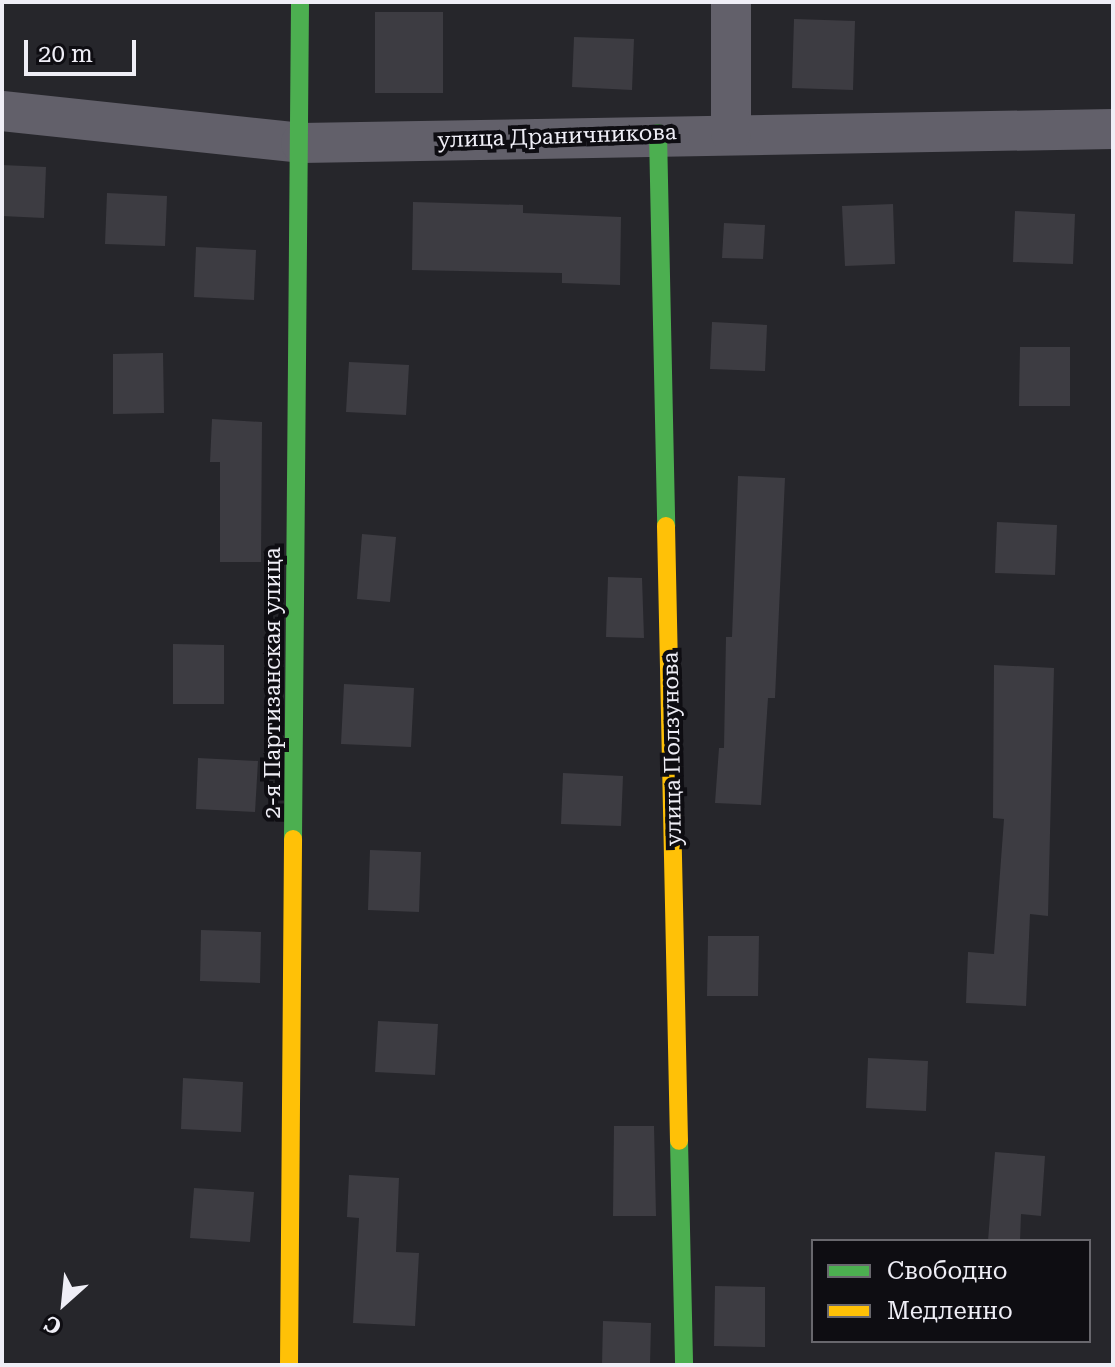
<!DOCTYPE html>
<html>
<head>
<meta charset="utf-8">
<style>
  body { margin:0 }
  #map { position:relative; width:1115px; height:1367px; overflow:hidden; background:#26262b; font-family:"Roboto Serif",serif }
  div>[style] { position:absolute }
  .building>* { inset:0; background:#3d3c42 }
  .street>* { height:40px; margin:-20px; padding:0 20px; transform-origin:20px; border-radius:20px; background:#62606a }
  .fast>* { height:18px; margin:-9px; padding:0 9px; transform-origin:9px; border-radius:9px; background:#4caf50 }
  .slow>* { height:18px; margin:-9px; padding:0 9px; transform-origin:9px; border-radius:9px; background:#ffc107 }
  span { translate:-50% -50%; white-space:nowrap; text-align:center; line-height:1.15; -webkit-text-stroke:8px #0e0d12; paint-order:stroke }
  .street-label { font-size:22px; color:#efeef6 }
  .frame { position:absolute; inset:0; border:4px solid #efeef6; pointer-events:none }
  .legend { position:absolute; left:811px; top:1239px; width:280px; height:104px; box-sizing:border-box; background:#0e0d12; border:2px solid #68676d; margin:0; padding:10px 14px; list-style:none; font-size:24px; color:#efeef6 }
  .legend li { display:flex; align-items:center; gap:16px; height:40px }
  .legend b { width:40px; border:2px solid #68676d }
  .north { position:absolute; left:24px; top:1263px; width:80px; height:80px; -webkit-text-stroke:6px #0e0d12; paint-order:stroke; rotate:207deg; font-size:22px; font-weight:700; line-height:32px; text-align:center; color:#efeef6 }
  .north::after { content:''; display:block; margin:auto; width:28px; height:36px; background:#efeef6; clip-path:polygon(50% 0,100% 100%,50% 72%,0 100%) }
  .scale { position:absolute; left:24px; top:40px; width:112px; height:36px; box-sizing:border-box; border:4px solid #efeef6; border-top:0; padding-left:10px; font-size:24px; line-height:28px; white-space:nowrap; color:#efeef6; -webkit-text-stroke:6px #0e0d12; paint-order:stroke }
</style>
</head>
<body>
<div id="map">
  <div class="building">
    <i style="clip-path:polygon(375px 12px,443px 12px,443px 93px,375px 93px)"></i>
    <i style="clip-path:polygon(794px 19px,855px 21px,853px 90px,792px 88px)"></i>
    <i style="clip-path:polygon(574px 37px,634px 39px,632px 90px,572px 87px)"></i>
    <i style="clip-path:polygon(2px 165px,46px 167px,44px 218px,2px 216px)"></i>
    <i style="clip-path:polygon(107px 193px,167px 196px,165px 246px,105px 244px)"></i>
    <i style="clip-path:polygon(413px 202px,523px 205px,523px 213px,621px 217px,620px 285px,562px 283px,562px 273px,412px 270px)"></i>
    <i style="clip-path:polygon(893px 204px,895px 264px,845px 266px,842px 206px)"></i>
    <i style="clip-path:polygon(1015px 211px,1075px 214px,1073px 264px,1013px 262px)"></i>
    <i style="clip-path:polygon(724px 223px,765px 225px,763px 259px,722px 258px)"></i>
    <i style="clip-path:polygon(196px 247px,256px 250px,254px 300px,194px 297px)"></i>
    <i style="clip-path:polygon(712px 322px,767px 325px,765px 371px,710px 369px)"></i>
    <i style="clip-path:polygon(1020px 347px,1070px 347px,1070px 406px,1019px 406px)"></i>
    <i style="clip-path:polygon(163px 353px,164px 413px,113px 414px,113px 354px)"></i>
    <i style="clip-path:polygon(349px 362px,409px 365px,406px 415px,346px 412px)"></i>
    <i style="clip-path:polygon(212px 419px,262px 422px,261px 562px,220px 562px,220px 462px,210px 462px)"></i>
    <i style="clip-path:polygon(738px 476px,785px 478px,775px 698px,768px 698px,761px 805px,715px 803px,719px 748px,724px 748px,726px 637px,732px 637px)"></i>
    <i style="clip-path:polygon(997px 522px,1057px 525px,1055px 575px,995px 573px)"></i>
    <i style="clip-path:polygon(362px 534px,396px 537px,390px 602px,357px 599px)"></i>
    <i style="clip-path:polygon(608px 577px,642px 578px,644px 638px,606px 637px)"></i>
    <i style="clip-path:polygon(173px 644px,224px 645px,224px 704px,173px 704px)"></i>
    <i style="clip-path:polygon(994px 665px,1054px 668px,1048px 916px,1030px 914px,1026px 1006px,966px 1003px,968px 952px,994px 954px,1004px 819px,993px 818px)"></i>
    <i style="clip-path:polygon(344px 684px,414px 688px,411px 747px,341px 744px)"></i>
    <i style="clip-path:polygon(198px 758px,258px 761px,255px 812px,196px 809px)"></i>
    <i style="clip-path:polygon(563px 773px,623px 776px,621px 826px,561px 824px)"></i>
    <i style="clip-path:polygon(370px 850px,421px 852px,419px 912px,368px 910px)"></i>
    <i style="clip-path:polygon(201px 930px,261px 932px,260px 983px,200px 981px)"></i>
    <i style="clip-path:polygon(708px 936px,759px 936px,758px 996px,707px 996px)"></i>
    <i style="clip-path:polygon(378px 1021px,438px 1024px,435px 1075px,375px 1072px)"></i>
    <i style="clip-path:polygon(868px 1058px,928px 1061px,926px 1111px,866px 1108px)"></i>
    <i style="clip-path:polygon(183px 1078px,243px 1082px,241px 1132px,181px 1129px)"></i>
    <i style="clip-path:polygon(614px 1126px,654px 1126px,656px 1216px,613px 1216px)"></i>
    <i style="clip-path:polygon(995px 1152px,1045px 1156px,1041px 1216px,1021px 1214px,1020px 1241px,988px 1241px)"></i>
    <i style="clip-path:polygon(349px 1175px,399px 1178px,396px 1252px,419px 1253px,415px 1326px,353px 1323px,359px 1218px,347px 1217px)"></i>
    <i style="clip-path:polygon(194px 1188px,254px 1192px,250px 1242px,190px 1238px)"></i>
    <i style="clip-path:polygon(715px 1286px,765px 1287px,765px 1347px,714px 1346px)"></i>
    <i style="clip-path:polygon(603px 1321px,651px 1323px,650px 1365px,602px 1365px)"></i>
  </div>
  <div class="street">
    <i style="left:2px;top:111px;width:301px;rotate:6.1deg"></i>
    <i style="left:301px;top:143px;width:812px;rotate:-0.99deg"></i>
    <i style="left:731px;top:133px;width:131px;rotate:-90deg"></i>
  </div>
  <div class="fast">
    <i style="left:658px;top:133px;width:393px;rotate:88.8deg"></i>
    <i style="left:293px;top:839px;width:837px;rotate:-89.52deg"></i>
    <i style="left:679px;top:1141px;width:224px;rotate:88.7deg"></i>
  </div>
  <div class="slow">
    <i style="left:666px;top:526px;width:615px;rotate:88.79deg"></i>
    <i style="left:289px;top:1365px;width:526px;rotate:-89.56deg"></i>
  </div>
  <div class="street-label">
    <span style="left:557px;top:136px;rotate:-2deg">улица Драничникова</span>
    <span style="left:273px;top:683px;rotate:-90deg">2-я Партизанская улица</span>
    <span style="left:672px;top:749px;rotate:-91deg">улица Ползунова</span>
  </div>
  <div class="frame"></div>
  <ul class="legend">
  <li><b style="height:10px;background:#4caf50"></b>Свободно</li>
  <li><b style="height:10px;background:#ffc107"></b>Медленно</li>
  </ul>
  <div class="north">С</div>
  <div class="scale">20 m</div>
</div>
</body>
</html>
